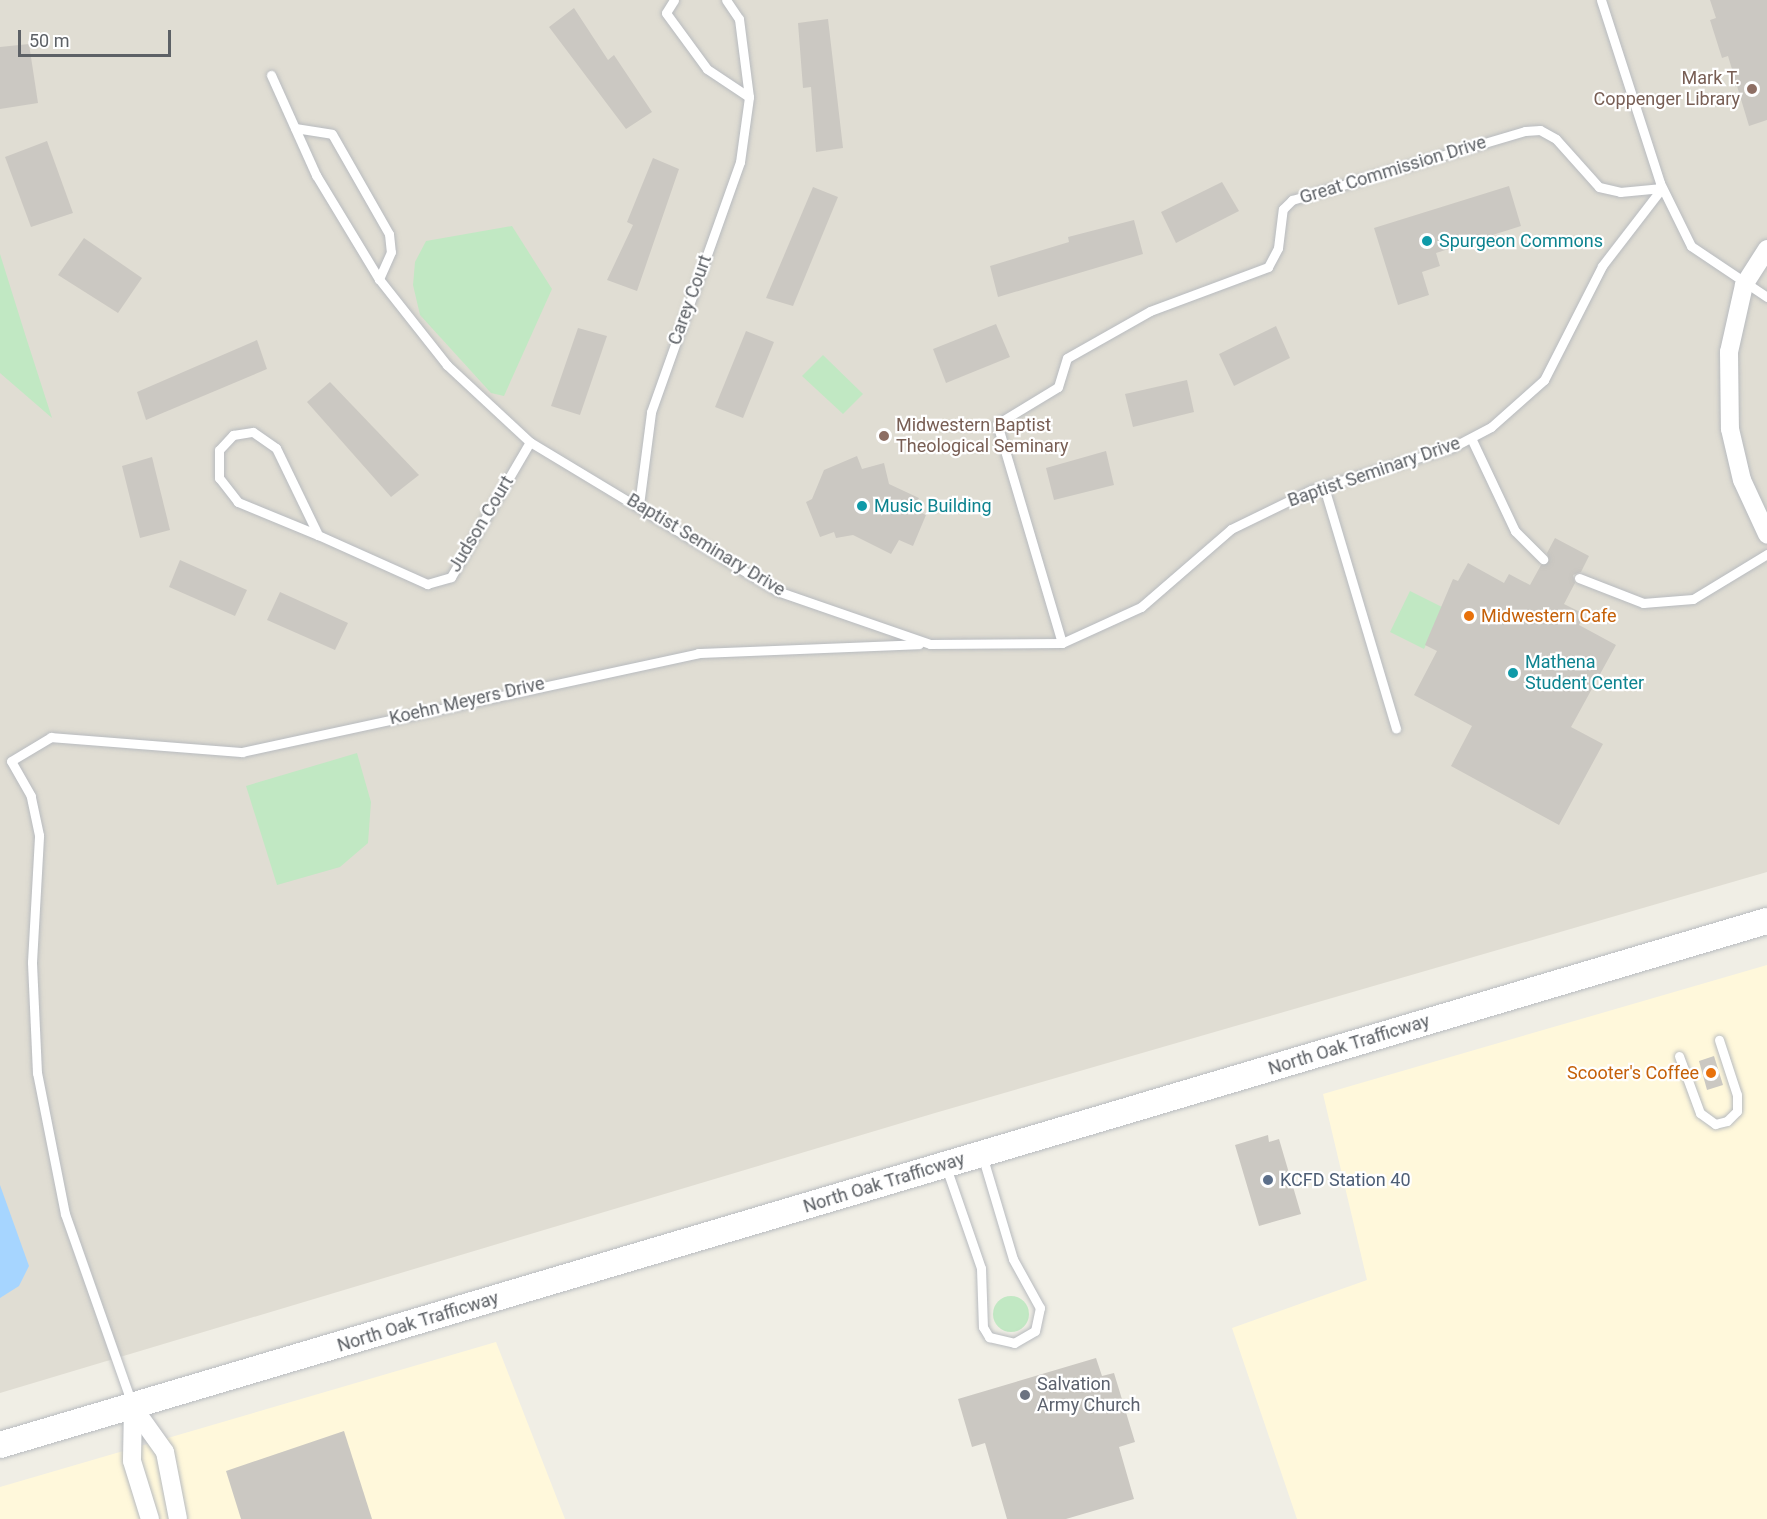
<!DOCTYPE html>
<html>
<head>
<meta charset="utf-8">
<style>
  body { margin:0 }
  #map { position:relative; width:1767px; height:1519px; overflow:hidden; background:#f0eee5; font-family:Roboto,sans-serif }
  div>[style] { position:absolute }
  .commercial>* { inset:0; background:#fff8db }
  .education>* { inset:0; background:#e0ddd3 }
  .green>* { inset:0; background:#c1e8c3 }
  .round { border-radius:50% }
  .water>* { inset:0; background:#a6d5ff }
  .building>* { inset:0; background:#cbc8c2 }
  .roads { filter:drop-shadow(0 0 2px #b8bbbf) drop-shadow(0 0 2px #b8bbbf) }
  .service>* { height:9px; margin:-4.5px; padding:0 4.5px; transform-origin:4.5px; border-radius:4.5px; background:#fff }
  .minor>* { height:18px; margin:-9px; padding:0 9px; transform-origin:9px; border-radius:9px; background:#fff }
  .secondary>* { height:26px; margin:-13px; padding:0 13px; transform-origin:13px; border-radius:13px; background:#fff }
  .dots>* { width:16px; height:16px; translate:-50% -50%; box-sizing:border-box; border:3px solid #fff; border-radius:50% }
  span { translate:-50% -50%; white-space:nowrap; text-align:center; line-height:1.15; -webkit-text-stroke:4.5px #fff; paint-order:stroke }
  .education-label { font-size:18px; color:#785e54 }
  .right { translate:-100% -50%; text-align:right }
  .left { translate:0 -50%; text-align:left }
  .street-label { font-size:18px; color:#5d6166 }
  .culture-label { font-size:18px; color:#0d838f }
  .food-label { font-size:18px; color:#c56008 }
  .service-label { font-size:18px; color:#4e5e75 }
  .worship-label { font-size:18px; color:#5b616d }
  .scale { position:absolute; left:18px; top:30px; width:153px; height:27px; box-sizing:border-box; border:3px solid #5d6166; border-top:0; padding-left:8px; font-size:18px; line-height:21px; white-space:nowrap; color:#5d6166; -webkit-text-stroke:4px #fff; paint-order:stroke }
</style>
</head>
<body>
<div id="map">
  <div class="commercial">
    <i style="clip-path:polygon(1767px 965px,1767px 1519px,1297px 1519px,1232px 1328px,1367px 1280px,1323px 1094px)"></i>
    <i style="clip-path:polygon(496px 1342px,565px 1519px,0 1519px,0 1487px)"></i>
  </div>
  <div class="education">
    <i style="clip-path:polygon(0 0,1767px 0,1767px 872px,935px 1113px,0 1393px)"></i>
  </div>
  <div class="green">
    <i style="clip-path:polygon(512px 226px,552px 289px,504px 396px,491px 393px,420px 315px,413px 285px,415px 262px,426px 241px)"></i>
    <i style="clip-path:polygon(0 254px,25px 334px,52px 418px,0 373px)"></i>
    <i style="clip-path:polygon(823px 355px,863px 394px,843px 414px,802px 376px)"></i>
    <i style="clip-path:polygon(1410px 591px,1444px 608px,1424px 649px,1390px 632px)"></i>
    <i style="clip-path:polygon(357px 753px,371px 802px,368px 843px,340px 867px,277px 885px,246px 786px)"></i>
    <i class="round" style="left:993px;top:1296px;width:36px;height:36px"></i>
  </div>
  <div class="water">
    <i style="clip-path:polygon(0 1185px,29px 1266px,19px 1286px,0 1298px)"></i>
  </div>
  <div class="building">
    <i style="clip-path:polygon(1710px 0,1767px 0,1767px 120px,1749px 126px,1728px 56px,1722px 58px,1710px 20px,1716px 18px)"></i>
    <i style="clip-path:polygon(574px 8px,608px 60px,614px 55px,652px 112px,626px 129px,549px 27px)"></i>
    <i style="clip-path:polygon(828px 19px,843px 148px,816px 152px,811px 87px,803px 88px,798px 23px)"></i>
    <i style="clip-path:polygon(29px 44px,38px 103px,0 109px,0 47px)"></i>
    <i style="clip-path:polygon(47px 141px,73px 213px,31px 227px,5px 157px)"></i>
    <i style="clip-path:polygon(653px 158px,679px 169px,637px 291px,607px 280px,633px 225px,627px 222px)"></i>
    <i style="clip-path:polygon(1222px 182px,1239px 211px,1176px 243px,1161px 212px)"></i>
    <i style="clip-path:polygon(1509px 186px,1521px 226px,1436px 253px,1440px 266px,1422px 272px,1429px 295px,1398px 305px,1374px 228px)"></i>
    <i style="clip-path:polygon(813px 187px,838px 197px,793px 306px,766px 298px)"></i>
    <i style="clip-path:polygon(1134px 220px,1143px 254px,998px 297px,990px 266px,1069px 242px,1068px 237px)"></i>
    <i style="clip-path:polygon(84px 238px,142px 278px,118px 313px,58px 275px)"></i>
    <i style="clip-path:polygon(996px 324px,1010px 357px,946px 383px,933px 349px)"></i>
    <i style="clip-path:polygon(1276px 326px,1290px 358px,1234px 386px,1219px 354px)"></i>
    <i style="clip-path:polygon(578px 328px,607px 336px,580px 415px,551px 406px)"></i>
    <i style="clip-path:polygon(746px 331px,774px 342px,743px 418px,715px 407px)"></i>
    <i style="clip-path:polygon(257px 340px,267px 369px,146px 420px,137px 392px)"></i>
    <i style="clip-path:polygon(1187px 380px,1194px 412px,1133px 427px,1125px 394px)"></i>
    <i style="clip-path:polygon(330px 382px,419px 475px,391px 497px,307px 402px)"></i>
    <i style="clip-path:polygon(1106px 451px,1114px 485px,1054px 500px,1046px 468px)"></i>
    <i style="clip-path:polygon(857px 456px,862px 469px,884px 463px,889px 484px,919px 498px,914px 510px,926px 515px,913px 546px,899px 540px,891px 554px,853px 535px,836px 538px,834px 532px,820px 537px,806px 502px,812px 499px,824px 470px)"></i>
    <i style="clip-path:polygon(152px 457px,170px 530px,140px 538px,122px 466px)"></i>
    <i style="clip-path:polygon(1555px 538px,1589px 556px,1581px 572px,1573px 575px,1575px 583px,1564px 604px,1584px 614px,1579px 625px,1616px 645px,1571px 727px,1603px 744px,1559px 825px,1451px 766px,1472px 726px,1414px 695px,1437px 651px,1425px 645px,1453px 579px,1458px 581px,1468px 563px,1504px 583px,1509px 574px,1530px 585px,1541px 565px,1549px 561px,1547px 553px)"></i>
    <i style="clip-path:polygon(180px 560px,247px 590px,235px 616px,169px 587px)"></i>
    <i style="clip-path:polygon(280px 592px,348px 623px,335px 650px,267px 620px)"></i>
    <i style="clip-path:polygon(1714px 1056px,1723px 1085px,1707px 1090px,1699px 1061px)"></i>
    <i style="clip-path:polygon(1268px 1135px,1269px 1142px,1279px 1139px,1301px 1214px,1259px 1226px,1235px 1145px)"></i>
    <i style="clip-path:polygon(1096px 1358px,1102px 1376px,1114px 1373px,1135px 1442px,1119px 1447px,1134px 1499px,1066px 1519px,1007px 1519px,985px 1443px,972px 1447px,958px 1399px)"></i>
    <i style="clip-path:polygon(344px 1431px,372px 1519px,241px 1519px,226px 1471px)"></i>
  </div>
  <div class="roads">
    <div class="service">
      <i style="left:674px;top:0;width:15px;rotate:122deg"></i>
      <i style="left:666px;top:13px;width:69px;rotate:53.8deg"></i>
      <i style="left:707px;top:69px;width:50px;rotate:33.7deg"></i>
      <i style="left:749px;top:97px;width:79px;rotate:-97.3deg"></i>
      <i style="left:739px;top:19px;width:23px;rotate:-124deg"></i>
      <i style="left:1601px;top:0;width:192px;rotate:72.1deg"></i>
      <i style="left:1660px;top:183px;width:70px;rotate:63.8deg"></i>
      <i style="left:1691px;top:246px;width:92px;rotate:33.9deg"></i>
      <i style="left:271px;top:75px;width:110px;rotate:65.8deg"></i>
      <i style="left:316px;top:175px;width:122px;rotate:58.8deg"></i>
      <i style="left:379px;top:279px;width:110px;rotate:51.7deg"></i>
      <i style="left:447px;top:365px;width:113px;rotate:42.9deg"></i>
      <i style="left:530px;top:442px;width:288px;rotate:31.1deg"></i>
      <i style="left:777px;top:591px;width:162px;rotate:19.1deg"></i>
      <i style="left:930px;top:644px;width:132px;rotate:-0.4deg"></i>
      <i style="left:1062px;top:643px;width:87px;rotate:-24.5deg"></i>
      <i style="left:1141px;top:607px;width:119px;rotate:-40.9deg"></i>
      <i style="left:1231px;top:529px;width:89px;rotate:-26deg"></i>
      <i style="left:1311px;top:490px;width:148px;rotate:-16.8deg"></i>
      <i style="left:1453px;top:447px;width:43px;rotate:-27.8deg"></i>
      <i style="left:1491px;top:427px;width:71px;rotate:-41.6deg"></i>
      <i style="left:1544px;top:380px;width:128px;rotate:-63deg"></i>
      <i style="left:1602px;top:266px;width:98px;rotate:-52.4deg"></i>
      <i style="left:295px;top:128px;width:37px;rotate:9deg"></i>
      <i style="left:332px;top:134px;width:115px;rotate:60.3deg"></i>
      <i style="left:389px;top:234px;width:18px;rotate:84deg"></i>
      <i style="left:391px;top:252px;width:30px;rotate:114deg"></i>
      <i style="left:253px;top:432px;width:28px;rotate:35deg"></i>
      <i style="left:276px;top:448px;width:97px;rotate:64.2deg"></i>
      <i style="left:318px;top:535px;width:87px;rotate:-157.6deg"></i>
      <i style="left:238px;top:502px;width:31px;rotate:-128deg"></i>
      <i style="left:219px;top:478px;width:28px;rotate:-90deg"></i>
      <i style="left:219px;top:450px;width:21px;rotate:-47deg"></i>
      <i style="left:233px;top:435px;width:20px;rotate:-9deg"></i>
      <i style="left:1471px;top:438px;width:103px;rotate:64.7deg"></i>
      <i style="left:1515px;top:531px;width:40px;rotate:45deg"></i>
      <i style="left:1324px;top:487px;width:252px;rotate:73.4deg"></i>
      <i style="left:639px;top:505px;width:94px;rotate:-82.6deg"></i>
      <i style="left:651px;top:412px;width:265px;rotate:-70.4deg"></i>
      <i style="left:740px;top:162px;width:66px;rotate:-82.1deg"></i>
      <i style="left:318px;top:535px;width:120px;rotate:24.2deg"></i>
      <i style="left:427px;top:584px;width:25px;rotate:-16deg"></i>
      <i style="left:451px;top:577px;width:156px;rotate:-59.7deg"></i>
      <i style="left:1579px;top:578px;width:69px;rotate:21.3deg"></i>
      <i style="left:1643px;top:603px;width:50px;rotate:-4.6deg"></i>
      <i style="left:1693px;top:599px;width:87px;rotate:-31.3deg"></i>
      <i style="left:1062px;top:643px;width:228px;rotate:-106.5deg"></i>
      <i style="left:997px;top:424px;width:71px;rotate:-31.2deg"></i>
      <i style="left:1058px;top:387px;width:30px;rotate:-73deg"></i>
      <i style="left:1067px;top:358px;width:95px;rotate:-29.5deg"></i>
      <i style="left:1150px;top:311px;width:126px;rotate:-20.4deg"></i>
      <i style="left:1268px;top:267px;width:21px;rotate:-62deg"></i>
      <i style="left:1278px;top:248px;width:39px;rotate:-83deg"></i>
      <i style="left:1283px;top:209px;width:13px;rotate:-45deg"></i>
      <i style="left:1292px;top:200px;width:243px;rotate:-16.5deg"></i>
      <i style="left:1525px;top:131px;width:15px;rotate:-4deg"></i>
      <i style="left:1540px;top:130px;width:18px;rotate:29deg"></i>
      <i style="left:1556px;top:139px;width:64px;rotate:48.1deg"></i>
      <i style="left:1599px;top:187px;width:22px;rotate:13deg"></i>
      <i style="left:1620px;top:192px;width:42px;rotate:-5.4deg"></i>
      <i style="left:1679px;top:1056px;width:61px;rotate:69.8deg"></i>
      <i style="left:1700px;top:1113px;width:19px;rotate:36deg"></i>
      <i style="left:1715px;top:1124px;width:12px;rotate:-14deg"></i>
      <i style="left:1727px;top:1121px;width:14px;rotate:-45deg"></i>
      <i style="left:1737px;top:1111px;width:16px;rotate:-90deg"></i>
      <i style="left:1737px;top:1095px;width:58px;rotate:-108.1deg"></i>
      <i style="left:946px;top:1167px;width:107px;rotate:70.9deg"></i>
      <i style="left:981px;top:1268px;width:59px;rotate:88.1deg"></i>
      <i style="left:983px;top:1327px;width:12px;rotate:59deg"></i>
      <i style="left:989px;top:1337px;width:26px;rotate:13deg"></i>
      <i style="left:1014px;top:1343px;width:24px;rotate:-30deg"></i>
      <i style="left:1035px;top:1331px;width:24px;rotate:-78deg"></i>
      <i style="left:1040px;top:1308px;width:56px;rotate:-118.9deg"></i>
      <i style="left:1013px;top:1259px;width:109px;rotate:-106.6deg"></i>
      <i style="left:132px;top:1404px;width:201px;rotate:-109.4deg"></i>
      <i style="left:65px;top:1214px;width:144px;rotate:-101.2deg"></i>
      <i style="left:37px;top:1073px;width:111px;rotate:-92.6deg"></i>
      <i style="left:32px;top:962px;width:127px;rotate:-86.8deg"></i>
      <i style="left:39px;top:835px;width:40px;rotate:-102deg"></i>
      <i style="left:31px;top:796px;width:40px;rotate:-119.7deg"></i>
      <i style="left:11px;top:761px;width:47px;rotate:-31deg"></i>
      <i style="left:51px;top:737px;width:192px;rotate:4.5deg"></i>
      <i style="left:242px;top:752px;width:467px;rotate:-12.2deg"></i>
      <i style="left:698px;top:653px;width:221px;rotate:-2.3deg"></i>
    </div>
    <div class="minor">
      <i style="left:1767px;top:249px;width:43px;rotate:122.6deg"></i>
      <i style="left:1744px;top:285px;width:69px;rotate:102.6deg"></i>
      <i style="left:1729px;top:352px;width:77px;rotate:89.3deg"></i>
      <i style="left:1730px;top:429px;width:52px;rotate:76.8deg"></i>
      <i style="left:1742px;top:480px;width:60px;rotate:65.2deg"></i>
      <i style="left:133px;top:1407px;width:55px;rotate:54.6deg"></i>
      <i style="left:165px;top:1452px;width:68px;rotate:79deg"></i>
      <i style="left:133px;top:1407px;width:54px;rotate:91.1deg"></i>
      <i style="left:132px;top:1461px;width:61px;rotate:72.8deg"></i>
    </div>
    <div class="secondary">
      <i style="left:0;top:1445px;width:1843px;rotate:-16.52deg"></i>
    </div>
  </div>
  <div class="dots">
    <i style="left:1752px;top:89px;background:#8d6e63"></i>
    <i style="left:1427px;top:241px;background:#0f9aa8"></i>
    <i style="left:884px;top:436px;background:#8d6e63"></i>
    <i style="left:862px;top:506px;background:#0f9aa8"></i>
    <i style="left:1469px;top:616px;background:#e8710a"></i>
    <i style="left:1513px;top:673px;background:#0f9aa8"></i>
    <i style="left:1711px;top:1073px;background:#e8710a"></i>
    <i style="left:1268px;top:1180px;background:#5c6f8a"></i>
    <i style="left:1025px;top:1395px;background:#6b7280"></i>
  </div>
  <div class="education-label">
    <span class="right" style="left:1740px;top:89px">Mark T.<br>Coppenger Library</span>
    <span class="left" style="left:896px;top:436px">Midwestern Baptist<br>Theological Seminary</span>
  </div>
  <div class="street-label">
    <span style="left:1393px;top:170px;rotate:-17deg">Great Commission Drive</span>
    <span style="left:690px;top:300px;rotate:-70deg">Carey Court</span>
    <span style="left:1374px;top:472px;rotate:-19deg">Baptist Seminary Drive</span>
    <span style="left:481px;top:524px;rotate:-59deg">Judson Court</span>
    <span style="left:706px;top:545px;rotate:31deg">Baptist Seminary Drive</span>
    <span style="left:467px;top:701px;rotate:-13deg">Koehn Meyers Drive</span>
    <span style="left:1349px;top:1045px;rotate:-17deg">North Oak Trafficway</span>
    <span style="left:884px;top:1183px;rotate:-17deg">North Oak Trafficway</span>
    <span style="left:418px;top:1322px;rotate:-17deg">North Oak Trafficway</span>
  </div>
  <div class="culture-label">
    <span class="left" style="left:1439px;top:241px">Spurgeon Commons</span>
    <span class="left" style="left:874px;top:506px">Music Building</span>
    <span class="left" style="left:1525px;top:673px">Mathena<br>Student Center</span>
  </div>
  <div class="food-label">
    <span class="left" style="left:1481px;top:616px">Midwestern Cafe</span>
    <span class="right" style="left:1699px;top:1073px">Scooter's Coffee</span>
  </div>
  <div class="service-label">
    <span class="left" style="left:1280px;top:1180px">KCFD Station 40</span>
  </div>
  <div class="worship-label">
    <span class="left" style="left:1037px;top:1395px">Salvation<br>Army Church</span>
  </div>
  <div class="scale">50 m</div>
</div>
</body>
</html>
